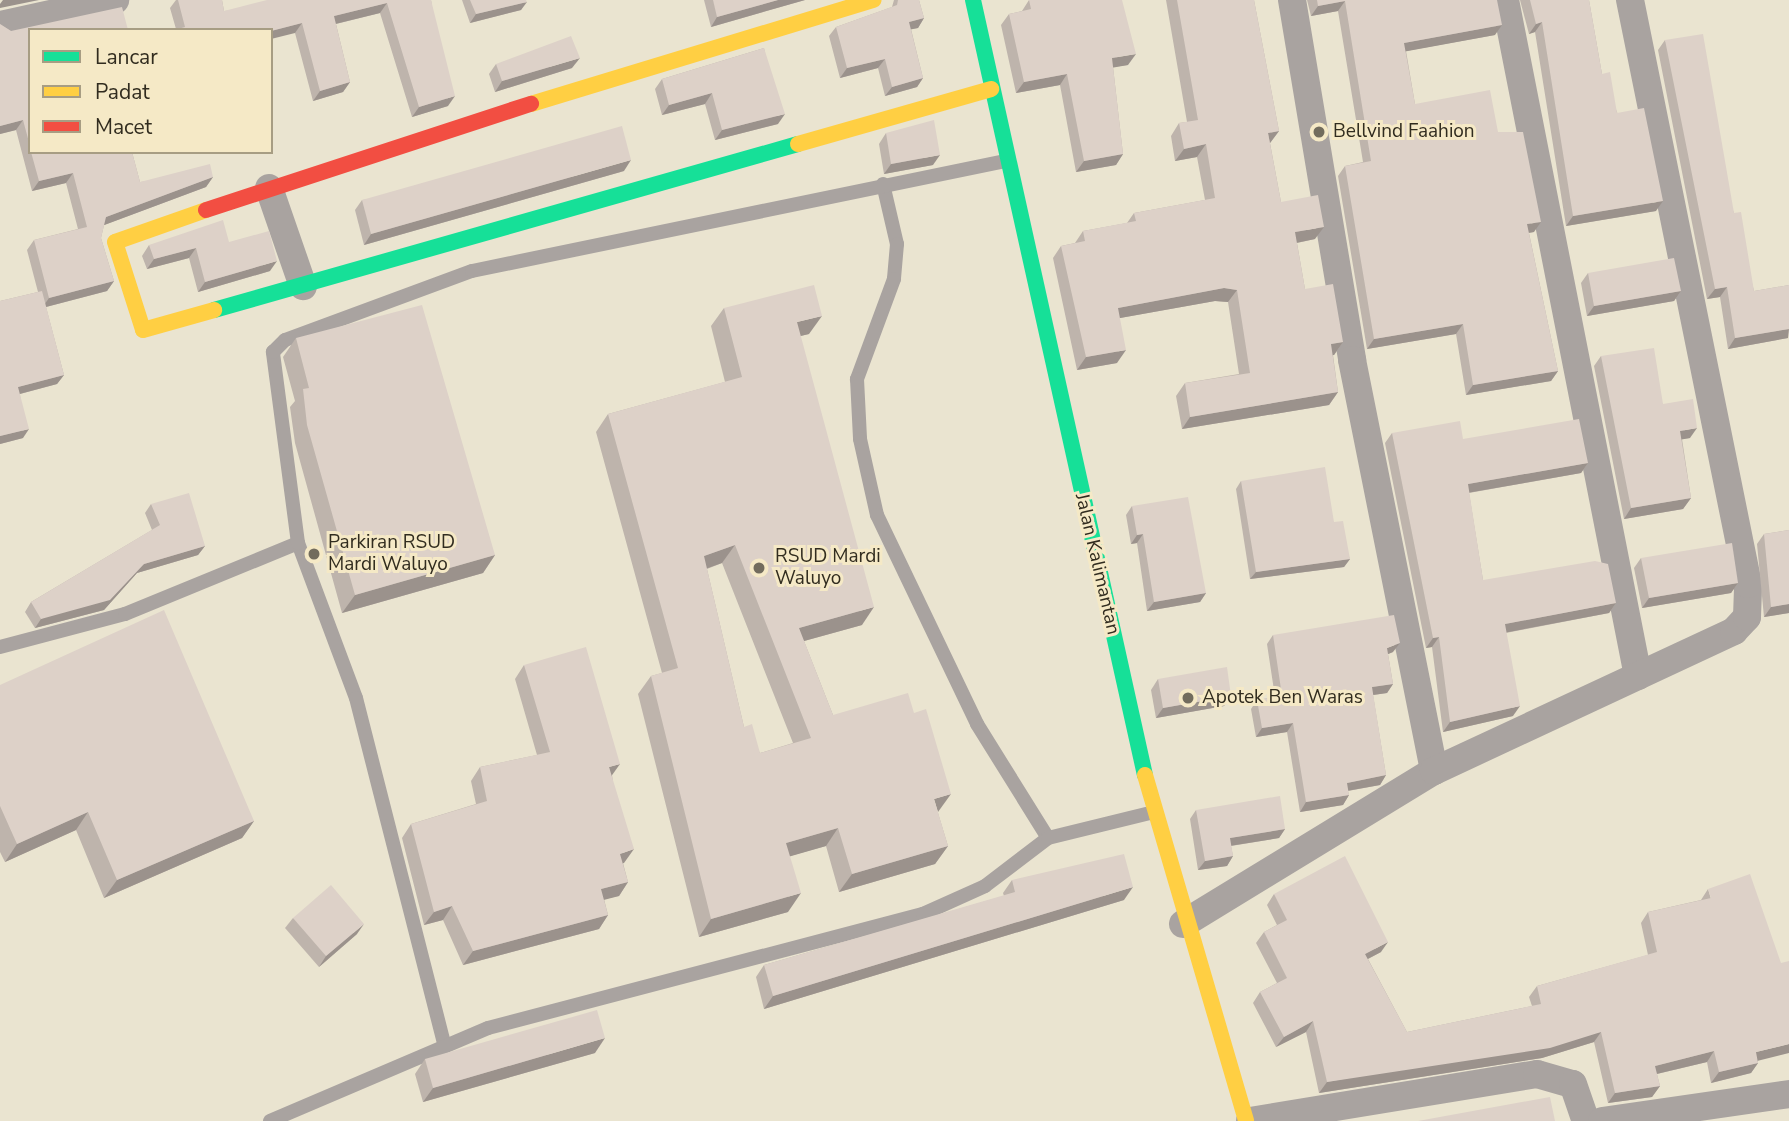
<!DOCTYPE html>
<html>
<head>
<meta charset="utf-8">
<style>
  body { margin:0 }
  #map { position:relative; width:1789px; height:1121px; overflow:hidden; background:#eae4d0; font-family:"Nunito Sans",sans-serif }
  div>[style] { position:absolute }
  .lane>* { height:14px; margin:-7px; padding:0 7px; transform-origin:7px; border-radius:7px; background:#a9a3a0 }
  .street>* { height:28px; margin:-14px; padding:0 14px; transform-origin:14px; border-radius:14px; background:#a9a3a0 }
  .fast>* { height:16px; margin:-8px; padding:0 8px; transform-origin:8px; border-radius:8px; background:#16e098 }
  .slow>* { height:16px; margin:-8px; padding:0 8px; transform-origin:8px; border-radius:8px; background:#ffcf43 }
  .jam>* { height:16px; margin:-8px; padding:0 8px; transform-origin:8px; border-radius:8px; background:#f24e42 }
  .wall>* { inset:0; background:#beb4ac }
  .shaded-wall>* { inset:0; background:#9b928c }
  .building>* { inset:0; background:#ddd1c8 }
  .dots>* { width:19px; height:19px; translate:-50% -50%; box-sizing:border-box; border:4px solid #f5e9c6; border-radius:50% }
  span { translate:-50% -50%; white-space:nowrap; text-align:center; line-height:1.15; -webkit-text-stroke:6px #f5e9c6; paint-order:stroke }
  .poi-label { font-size:19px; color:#312c1f }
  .left { translate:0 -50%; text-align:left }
  .street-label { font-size:19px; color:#312c1f }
  .legend { position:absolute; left:28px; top:28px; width:245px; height:126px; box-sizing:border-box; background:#f5e9c6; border:2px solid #a79d83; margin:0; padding:9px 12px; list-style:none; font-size:21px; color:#312c1f }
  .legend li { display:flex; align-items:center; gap:14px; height:35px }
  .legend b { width:35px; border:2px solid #a79d83 }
</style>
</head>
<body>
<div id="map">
  <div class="lane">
    <i style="left:883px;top:184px;width:62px;rotate:76.9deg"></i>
    <i style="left:897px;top:244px;width:35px;rotate:95deg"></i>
    <i style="left:894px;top:279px;width:107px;rotate:110.3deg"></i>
    <i style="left:857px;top:379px;width:60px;rotate:87.1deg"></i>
    <i style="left:860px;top:439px;width:78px;rotate:77.4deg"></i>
    <i style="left:877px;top:515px;width:232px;rotate:64.4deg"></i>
    <i style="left:977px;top:724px;width:134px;rotate:58.1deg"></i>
    <i style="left:298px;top:543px;width:165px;rotate:69.5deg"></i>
    <i style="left:356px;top:698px;width:359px;rotate:75.7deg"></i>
    <i style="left:0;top:647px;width:129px;rotate:-14.8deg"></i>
    <i style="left:125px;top:614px;width:187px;rotate:-22.3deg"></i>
    <i style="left:298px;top:543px;width:193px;rotate:-97.5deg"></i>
    <i style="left:273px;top:352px;width:17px;rotate:-45deg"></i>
    <i style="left:285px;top:340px;width:199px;rotate:-20.3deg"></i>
    <i style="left:472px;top:271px;width:544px;rotate:-11.66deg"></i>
    <i style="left:270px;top:1121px;width:237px;rotate:-23.1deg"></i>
    <i style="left:488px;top:1028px;width:450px;rotate:-14.7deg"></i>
    <i style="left:923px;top:914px;width:68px;rotate:-24.3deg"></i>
    <i style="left:985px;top:886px;width:79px;rotate:-37.3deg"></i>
    <i style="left:1048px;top:838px;width:105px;rotate:-13.8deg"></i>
  </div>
  <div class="street">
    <i style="left:1292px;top:0;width:365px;rotate:80.5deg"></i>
    <i style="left:1352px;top:360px;width:419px;rotate:78.7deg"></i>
    <i style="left:1505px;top:0;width:689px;rotate:78.87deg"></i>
    <i style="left:0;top:25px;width:118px;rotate:-12.3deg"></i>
    <i style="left:269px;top:188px;width:104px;rotate:70.9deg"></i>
    <i style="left:1183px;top:924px;width:294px;rotate:-31.4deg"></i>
    <i style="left:1434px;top:771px;width:331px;rotate:-25deg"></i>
    <i style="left:1734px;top:631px;width:19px;rotate:-47deg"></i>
    <i style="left:1747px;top:617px;width:33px;rotate:-88deg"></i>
    <i style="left:1748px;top:584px;width:596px;rotate:-101.42deg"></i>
    <i style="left:1250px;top:1121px;width:291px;rotate:-9.3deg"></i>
    <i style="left:1537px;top:1074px;width:37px;rotate:16deg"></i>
    <i style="left:1573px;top:1084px;width:39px;rotate:71deg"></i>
    <i style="left:1602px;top:1121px;width:189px;rotate:-8.2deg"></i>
  </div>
  <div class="fast">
    <i style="left:973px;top:0;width:794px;rotate:77.49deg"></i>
    <i style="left:214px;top:310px;width:607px;rotate:-15.87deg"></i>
  </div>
  <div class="slow">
    <i style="left:531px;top:104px;width:358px;rotate:-16.9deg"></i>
    <i style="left:798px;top:144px;width:201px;rotate:-15.9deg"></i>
    <i style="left:206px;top:210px;width:96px;rotate:160.6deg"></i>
    <i style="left:115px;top:242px;width:92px;rotate:72.3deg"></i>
    <i style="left:143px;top:330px;width:74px;rotate:-15.7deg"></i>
    <i style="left:1145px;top:775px;width:360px;rotate:73.7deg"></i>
  </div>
  <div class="jam">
    <i style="left:206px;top:210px;width:342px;rotate:-18.1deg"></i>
  </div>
  <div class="wall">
    <i style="clip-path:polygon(176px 0,222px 0,224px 11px,431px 0,448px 106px,412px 117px,380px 13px,336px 24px,350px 82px,343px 92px,313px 101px,295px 33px,176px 29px,170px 8px)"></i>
    <i style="clip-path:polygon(462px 0,526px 0,521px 10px,470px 23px)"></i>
    <i style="clip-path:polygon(704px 0,805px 0,711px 27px)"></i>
    <i style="clip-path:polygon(894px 0,919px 0,924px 18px,918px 28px,911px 29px,923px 78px,917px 87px,885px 96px,878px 68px,840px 78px,829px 36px,836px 27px,892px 7px)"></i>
    <i style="clip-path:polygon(1029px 0,1128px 65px,1113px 67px,1123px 154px,1116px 165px,1076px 172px,1060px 85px,1016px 93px,1001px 25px,1009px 14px,1022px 11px)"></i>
    <i style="clip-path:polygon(1166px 0,1254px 0,1279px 131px,1270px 143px,1281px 202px,1315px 239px,1297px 243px,1305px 289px,1343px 342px,1334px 355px,1333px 355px,1338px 392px,1329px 405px,1182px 429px,1176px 396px,1185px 383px,1239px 374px,1228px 302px,1215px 301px,1120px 318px,1117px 363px,1077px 370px,1053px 258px,1061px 246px,1075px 243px,1083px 231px,1127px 223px,1134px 213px,1205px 200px,1197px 157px,1175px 161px,1171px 136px,1179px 123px,1187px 122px)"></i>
    <i style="clip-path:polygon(1307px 0,1497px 0,1495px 35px,1406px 51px,1415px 104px,1498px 132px,1534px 232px,1529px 233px,1558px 371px,1551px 381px,1466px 395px,1456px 334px,1367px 349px,1338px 176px,1345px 166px,1363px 162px,1338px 11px,1311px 16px)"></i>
    <i style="clip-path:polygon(1520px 0,1589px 0,1602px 74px,1656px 211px,1566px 226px,1535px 32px,1529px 34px)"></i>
    <i style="clip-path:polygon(0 24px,11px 31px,30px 30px,30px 152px,132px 152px,140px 182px,213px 177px,206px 187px,104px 225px,101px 238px,114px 281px,107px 291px,46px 307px,64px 375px,57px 384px,20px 394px,23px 438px,0 444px,0 301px,38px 292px,27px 250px,34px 240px,78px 229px,66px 183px,32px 191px,16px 130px,0 134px)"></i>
    <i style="clip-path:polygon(1665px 40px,1734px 213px,1754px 291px,1789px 285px,1788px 338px,1728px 349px,1720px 297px,1707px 299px,1658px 50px)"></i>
    <i style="clip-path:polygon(764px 48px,778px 124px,715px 140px,705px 104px,662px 115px,655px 89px,662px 79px)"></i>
    <i style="clip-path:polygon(496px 64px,572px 68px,495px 92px,489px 74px)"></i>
    <i style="clip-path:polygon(886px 133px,933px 165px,884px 174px,879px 144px)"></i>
    <i style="clip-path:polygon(624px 171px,364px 245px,355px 210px,362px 200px)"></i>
    <i style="clip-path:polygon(229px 242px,270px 271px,198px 292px,189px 258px,147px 269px,142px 256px,149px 245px)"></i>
    <i style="clip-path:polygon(1588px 273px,1681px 291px,1674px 301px,1587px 316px,1581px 283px)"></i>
    <i style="clip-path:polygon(evenodd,724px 308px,809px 334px,800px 336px,862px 625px,804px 641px,833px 715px,938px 813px,948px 846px,935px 864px,839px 892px,826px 846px,790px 856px,788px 912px,699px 937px,638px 694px,651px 676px,662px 673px,596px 432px,608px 414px,725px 382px,711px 326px,724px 308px,722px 563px,793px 743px,760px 753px,744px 727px,707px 569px,722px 563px)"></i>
    <i style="clip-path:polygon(296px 338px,495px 555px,483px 573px,342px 613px,295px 443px,290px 407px,295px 401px,283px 357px)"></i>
    <i style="clip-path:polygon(1601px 356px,1663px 404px,1690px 438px,1682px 439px,1691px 498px,1683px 509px,1624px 519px,1594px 366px)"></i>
    <i style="clip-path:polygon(1392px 433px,1463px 439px,1588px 463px,1581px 473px,1469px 493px,1483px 580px,1616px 603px,1609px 613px,1506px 633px,1513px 716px,1443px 732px,1432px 647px,1426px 648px,1385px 443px)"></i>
    <i style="clip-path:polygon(1241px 481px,1334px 522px,1350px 559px,1344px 567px,1250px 579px,1236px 489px)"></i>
    <i style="clip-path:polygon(151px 504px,205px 546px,198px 555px,137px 573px,104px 610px,35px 628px,25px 612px,31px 602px,152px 530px,145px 513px)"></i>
    <i style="clip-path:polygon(1132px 506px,1206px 593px,1200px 602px,1147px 611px,1137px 543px,1131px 544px,1126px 515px)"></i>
    <i style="clip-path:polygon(1789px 530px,1789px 613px,1764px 617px,1757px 544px,1764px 534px)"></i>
    <i style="clip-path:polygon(1641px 558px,1738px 583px,1731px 593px,1642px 608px,1634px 568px)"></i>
    <i style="clip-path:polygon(1273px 635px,1393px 652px,1388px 654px,1393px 684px,1387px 693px,1373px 695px,1386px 775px,1380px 785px,1348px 791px,1349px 795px,1343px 805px,1300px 812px,1287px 732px,1256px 737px,1251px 709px,1257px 700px,1275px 697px,1267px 644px)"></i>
    <i style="clip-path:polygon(524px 665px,612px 775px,624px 863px,623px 863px,628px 882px,619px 896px,604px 899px,608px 915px,599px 929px,463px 965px,443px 920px,424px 925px,402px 838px,411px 824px,476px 804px,471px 781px,480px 767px,537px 755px,515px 679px)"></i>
    <i style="clip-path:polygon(1158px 679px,1231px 696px,1224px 706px,1156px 718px,1151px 690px)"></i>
    <i style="clip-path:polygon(0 685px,254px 821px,242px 838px,104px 898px,76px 830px,5px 862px,0 852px)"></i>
    <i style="clip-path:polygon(1196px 810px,1285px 829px,1279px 838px,1231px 846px,1233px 856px,1227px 866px,1198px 870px,1190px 819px)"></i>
    <i style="clip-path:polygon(1012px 880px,1124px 900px,764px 1009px,756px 977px,764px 965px,1004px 896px,1003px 893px)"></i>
    <i style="clip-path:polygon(1708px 889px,1758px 1060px,1758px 1063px,1751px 1073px,1711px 1083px,1707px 1062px,1657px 1074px,1660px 1086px,1652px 1097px,1608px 1103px,1594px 1042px,1542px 1058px,1319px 1093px,1306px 1032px,1276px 1047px,1253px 1003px,1260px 992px,1277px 983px,1256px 943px,1264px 932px,1277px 925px,1267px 905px,1274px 894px,1381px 952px,1368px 959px,1407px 1032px,1532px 1006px,1529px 997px,1537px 986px,1648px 955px,1641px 923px,1648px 912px,1701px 900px)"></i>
    <i style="clip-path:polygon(293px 918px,357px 934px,319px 967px,285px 928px)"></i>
    <i style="clip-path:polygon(595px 1053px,423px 1102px,415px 1074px,425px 1059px)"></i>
  </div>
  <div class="shaded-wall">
    <i style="clip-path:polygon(3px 0,39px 0,0 8px,0 4px)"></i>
    <i style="clip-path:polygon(778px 0,805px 0,711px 27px,717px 17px)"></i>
    <i style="clip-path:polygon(1345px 1px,1338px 11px,1311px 16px,1318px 6px)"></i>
    <i style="clip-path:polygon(527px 2px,521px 10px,470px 23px,476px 14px)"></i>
    <i style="clip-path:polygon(387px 3px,380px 13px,327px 26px,334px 16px)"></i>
    <i style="clip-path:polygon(924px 18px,918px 28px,903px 31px,909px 22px)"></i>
    <i style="clip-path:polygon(1542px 22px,1535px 32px,1529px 34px,1536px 24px)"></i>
    <i style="clip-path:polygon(302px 23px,295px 33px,271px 39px,271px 31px)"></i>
    <i style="clip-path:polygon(1502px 25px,1495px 35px,1397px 53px,1404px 43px)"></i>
    <i style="clip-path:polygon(1136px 54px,1128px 65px,1105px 69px,1112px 58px)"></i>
    <i style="clip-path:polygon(580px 58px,572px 68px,495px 92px,502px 81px)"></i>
    <i style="clip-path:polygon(885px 59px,878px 68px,840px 78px,847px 68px)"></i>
    <i style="clip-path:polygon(1067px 74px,1060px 85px,1016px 93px,1024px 82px)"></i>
    <i style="clip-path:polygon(923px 78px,917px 87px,885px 96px,892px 87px)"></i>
    <i style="clip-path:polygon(350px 82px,343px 92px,313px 101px,320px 91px)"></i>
    <i style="clip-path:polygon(712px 93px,705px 104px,662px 115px,669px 105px)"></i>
    <i style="clip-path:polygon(455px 96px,448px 106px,412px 117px,419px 107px)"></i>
    <i style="clip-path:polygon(785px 114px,778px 124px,715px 140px,722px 130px)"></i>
    <i style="clip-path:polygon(23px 120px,16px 130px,0 134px,0 126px)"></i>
    <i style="clip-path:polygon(1279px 131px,1270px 143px,1268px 133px)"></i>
    <i style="clip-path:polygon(1206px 144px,1197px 157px,1175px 161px,1184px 149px)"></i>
    <i style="clip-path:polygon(1123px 154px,1116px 165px,1076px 172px,1084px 161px)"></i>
    <i style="clip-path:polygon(940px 155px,933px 165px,884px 174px,891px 164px)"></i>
    <i style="clip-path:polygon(631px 160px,624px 171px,364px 245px,371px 234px)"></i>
    <i style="clip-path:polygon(73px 173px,66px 183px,32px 191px,39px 181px)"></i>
    <i style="clip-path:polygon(213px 177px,206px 187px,99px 227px,106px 217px)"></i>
    <i style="clip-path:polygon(1663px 201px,1656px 211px,1566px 226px,1573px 216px)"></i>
    <i style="clip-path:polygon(1541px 222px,1534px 232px,1520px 234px,1527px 224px)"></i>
    <i style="clip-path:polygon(1324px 227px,1315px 239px,1286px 245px,1295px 232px)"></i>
    <i style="clip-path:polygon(196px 248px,189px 258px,147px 269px,154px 259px)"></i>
    <i style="clip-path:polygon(277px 261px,270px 271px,198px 292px,205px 282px)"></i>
    <i style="clip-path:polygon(114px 281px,107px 291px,42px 308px,49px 298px)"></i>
    <i style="clip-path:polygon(1727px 287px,1720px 297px,1707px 299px,1715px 289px)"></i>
    <i style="clip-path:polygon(1224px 288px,1237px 290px,1228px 302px,1215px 301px,1109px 320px,1118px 308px)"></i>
    <i style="clip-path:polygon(1681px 291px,1674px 301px,1587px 316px,1594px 306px)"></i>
    <i style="clip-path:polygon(822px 316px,809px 334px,784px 340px,797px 322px)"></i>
    <i style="clip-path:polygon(1463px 324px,1456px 334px,1367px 349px,1374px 339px)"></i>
    <i style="clip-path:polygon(1789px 329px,1788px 338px,1728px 349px,1735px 338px)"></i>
    <i style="clip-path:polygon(1343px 342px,1334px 355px,1322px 357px,1331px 344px)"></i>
    <i style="clip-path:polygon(1126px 350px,1117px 363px,1077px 370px,1086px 357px)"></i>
    <i style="clip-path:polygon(1558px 371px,1551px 381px,1466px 395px,1473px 385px)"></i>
    <i style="clip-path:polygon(64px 375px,57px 384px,12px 396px,18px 387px)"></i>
    <i style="clip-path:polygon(1338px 392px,1329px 405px,1182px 429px,1190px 417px)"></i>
    <i style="clip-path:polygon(1697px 428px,1690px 438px,1673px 441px,1680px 431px)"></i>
    <i style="clip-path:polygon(29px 429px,23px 438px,0 444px,0 436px)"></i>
    <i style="clip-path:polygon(1588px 463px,1581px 473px,1461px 494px,1468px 484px)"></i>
    <i style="clip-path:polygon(1691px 498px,1683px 509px,1624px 519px,1631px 508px)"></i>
    <i style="clip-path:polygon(1143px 534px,1137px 543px,1131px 544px,1137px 535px)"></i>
    <i style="clip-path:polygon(735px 545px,722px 563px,691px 574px,704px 556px)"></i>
    <i style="clip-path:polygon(205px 546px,198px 555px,137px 573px,104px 610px,35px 628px,41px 619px,144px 564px)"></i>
    <i style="clip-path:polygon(495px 555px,483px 573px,342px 613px,355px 595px)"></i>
    <i style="clip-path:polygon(1350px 559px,1344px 567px,1250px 579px,1256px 572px)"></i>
    <i style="clip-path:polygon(1738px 583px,1731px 593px,1642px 608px,1649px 598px)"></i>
    <i style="clip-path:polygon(1206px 593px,1200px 602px,1147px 611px,1154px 602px)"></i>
    <i style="clip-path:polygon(1616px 603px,1609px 613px,1498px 634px,1505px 624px)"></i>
    <i style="clip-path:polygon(1789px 604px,1789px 613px,1764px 617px,1771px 607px)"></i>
    <i style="clip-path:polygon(874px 607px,862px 625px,786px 646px,799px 628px)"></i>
    <i style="clip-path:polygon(1439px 637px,1432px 647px,1426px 648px,1433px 638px)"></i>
    <i style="clip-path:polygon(1400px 643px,1393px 652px,1381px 657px,1387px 648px)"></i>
    <i style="clip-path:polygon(1393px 684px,1387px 693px,1366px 696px,1372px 687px)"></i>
    <i style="clip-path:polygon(1231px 696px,1224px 706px,1156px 718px,1163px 708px)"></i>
    <i style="clip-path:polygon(1520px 706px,1513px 716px,1443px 732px,1450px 722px)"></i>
    <i style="clip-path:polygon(1293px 723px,1287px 732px,1256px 737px,1262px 728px)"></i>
    <i style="clip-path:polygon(620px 764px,610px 778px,609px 767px)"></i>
    <i style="clip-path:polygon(1386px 775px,1380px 785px,1341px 792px,1347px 783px)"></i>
    <i style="clip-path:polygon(951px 794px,938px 812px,934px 799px)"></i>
    <i style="clip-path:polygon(1349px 795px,1343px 805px,1300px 812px,1306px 802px)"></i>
    <i style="clip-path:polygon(88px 812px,76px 830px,5px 862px,17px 844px)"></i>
    <i style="clip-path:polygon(254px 821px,242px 838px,104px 898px,117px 880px)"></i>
    <i style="clip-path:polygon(838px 828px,826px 846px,774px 861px,786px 843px)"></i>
    <i style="clip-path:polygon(1285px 829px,1279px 838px,1223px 847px,1230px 838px)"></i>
    <i style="clip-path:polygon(948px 846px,935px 864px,839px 892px,852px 874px)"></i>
    <i style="clip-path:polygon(634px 849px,624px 863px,611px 867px,620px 854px)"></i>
    <i style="clip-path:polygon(1233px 856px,1227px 866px,1198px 870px,1205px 861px)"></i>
    <i style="clip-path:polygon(628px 882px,619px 896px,592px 903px,601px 889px)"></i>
    <i style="clip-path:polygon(1133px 887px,1124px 900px,764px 1009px,773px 996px)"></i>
    <i style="clip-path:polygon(801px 893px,788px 912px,699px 937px,711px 919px)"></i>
    <i style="clip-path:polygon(452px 906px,443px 920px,424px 925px,434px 912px)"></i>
    <i style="clip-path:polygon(608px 915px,599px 929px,463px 965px,473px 951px)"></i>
    <i style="clip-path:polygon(364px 924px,357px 934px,319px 967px,326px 956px)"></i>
    <i style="clip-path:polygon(1388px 942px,1381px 952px,1358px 964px,1365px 954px)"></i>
    <i style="clip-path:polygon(1313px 1021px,1306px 1032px,1276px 1047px,1284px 1037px)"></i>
    <i style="clip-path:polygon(1601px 1032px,1594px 1042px,1542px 1058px,1319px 1093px,1327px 1082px)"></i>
    <i style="clip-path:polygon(605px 1038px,595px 1053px,423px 1102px,433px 1088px)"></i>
    <i style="clip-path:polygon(1789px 1044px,1789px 1053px,1749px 1063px,1756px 1052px)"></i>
    <i style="clip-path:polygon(1714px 1051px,1707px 1062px,1648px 1076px,1655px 1066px)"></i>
    <i style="clip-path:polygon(1758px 1063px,1751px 1073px,1711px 1083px,1719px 1072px)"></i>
    <i style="clip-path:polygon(1660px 1086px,1652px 1097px,1608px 1103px,1615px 1093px)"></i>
  </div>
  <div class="building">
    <i style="clip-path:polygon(178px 0,222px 0,224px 11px,267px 0,431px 0,455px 96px,419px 107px,387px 3px,334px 16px,350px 82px,320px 91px,302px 23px,271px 31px,271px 30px,174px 30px,185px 27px)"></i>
    <i style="clip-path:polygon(470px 0,526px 0,527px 2px,476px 14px)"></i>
    <i style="clip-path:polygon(713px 0,778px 0,717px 17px)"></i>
    <i style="clip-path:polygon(898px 0,919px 0,924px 18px,909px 22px,923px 78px,892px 87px,885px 59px,847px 68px,836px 27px,897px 5px)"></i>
    <i style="clip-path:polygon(1029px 0,1122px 0,1136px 54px,1112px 58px,1123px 154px,1084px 161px,1067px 74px,1024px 82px,1009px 14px,1031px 9px)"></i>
    <i style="clip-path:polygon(1177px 0,1254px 0,1279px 131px,1268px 133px,1281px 202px,1318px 195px,1324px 227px,1295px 232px,1305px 289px,1333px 284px,1343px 342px,1331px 344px,1338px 392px,1190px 417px,1185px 383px,1250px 373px,1237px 290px,1224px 288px,1118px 308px,1126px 350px,1086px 357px,1061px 246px,1085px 241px,1083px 231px,1136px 221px,1134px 213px,1215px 198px,1206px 144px,1184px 149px,1179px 123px,1198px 120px)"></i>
    <i style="clip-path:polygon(1317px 0,1497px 0,1502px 25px,1404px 43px,1415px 104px,1490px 90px,1498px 132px,1523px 132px,1541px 222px,1527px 224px,1558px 371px,1473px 385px,1463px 324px,1374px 339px,1345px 166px,1371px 161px,1345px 1px,1318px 6px)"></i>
    <i style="clip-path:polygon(1530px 0,1589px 0,1602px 74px,1610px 72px,1617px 113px,1644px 108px,1663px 201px,1573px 216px,1542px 22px,1536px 24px)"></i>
    <i style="clip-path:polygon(122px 7px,128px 30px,30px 30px,30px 146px,23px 120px,0 126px,0 24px,11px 31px)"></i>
    <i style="clip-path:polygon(1703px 34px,1734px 213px,1741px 212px,1754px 291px,1789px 285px,1789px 329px,1735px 338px,1727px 287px,1715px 289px,1665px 40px)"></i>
    <i style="clip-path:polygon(571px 36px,580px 58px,502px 81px,496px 64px)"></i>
    <i style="clip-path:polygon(764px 48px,785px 114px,722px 130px,712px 93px,669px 105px,662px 79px)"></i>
    <i style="clip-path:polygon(934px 120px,940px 155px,891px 164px,886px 133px)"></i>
    <i style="clip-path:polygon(622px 126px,631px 160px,371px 234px,362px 200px)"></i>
    <i style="clip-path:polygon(31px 152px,132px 152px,140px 182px,210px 164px,213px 177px,106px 217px,101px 238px,114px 281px,49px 298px,34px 240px,87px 227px,73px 173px,39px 181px)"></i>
    <i style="clip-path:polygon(223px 220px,229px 242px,269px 231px,277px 261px,205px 282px,196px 248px,154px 259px,149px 245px)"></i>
    <i style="clip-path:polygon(1674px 258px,1681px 291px,1594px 306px,1588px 273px)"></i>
    <i style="clip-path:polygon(evenodd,814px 285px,822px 316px,797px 322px,874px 607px,799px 628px,833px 715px,908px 693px,914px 713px,926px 709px,951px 794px,934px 799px,948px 846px,852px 874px,838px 828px,786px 843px,801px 893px,711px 919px,651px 676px,678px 668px,608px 414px,742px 377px,724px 308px,814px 285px,735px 545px,811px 738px,760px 753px,752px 724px,744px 727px,704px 556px,735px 545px)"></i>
    <i style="clip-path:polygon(42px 291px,64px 375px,18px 387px,29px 429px,0 436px,0 301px)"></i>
    <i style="clip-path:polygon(422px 305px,495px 555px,355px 595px,307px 425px,303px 389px,309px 388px,296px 338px)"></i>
    <i style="clip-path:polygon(1654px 348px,1663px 404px,1693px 399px,1697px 428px,1680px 431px,1691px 498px,1631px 508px,1601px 356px)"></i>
    <i style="clip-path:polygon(1579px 419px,1588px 463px,1468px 484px,1483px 580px,1595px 561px,1608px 564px,1616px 603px,1505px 624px,1520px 706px,1450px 722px,1439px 637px,1433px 638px,1392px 433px,1460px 421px,1463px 439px)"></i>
    <i style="clip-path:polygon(1325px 467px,1334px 522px,1343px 521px,1350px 559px,1256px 572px,1241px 481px)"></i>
    <i style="clip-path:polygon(189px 493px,205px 546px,144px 564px,110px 600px,41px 619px,31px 602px,160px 525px,151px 504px)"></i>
    <i style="clip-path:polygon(1188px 497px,1206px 593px,1154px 602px,1143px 534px,1137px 535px,1132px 506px)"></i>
    <i style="clip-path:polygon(1789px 530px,1789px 604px,1771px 607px,1764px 534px)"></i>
    <i style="clip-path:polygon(1732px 543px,1738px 583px,1649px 598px,1641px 558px)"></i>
    <i style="clip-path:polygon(164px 610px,254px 821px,117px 880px,88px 812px,17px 844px,0 806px,0 685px)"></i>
    <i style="clip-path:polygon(1394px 615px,1400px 643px,1387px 648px,1393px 684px,1372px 687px,1386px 775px,1347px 783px,1349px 795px,1306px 802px,1293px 723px,1262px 728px,1257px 700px,1282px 696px,1273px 635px)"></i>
    <i style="clip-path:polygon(586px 647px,620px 764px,609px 767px,634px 849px,620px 854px,628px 882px,601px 889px,608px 915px,473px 951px,452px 906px,434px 912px,411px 824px,487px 801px,480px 767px,550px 752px,524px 665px)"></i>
    <i style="clip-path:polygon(1227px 667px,1231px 696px,1163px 708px,1158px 679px)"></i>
    <i style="clip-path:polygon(1280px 796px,1285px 829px,1230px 838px,1233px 856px,1205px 861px,1196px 810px)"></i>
    <i style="clip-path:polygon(1124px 854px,1133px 887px,773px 996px,764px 965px,1015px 892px,1012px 880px)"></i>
    <i style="clip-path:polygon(1345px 856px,1388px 942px,1365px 954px,1407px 1032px,1541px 1004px,1537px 986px,1657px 952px,1648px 912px,1711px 898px,1708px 889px,1750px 874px,1781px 963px,1789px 961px,1789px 1044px,1756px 1052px,1758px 1063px,1719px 1072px,1714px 1051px,1655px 1066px,1660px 1086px,1615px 1093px,1601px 1032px,1550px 1048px,1327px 1082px,1313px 1021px,1284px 1037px,1260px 992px,1287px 978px,1264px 932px,1287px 920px,1274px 894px)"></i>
    <i style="clip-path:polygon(331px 885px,364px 924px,326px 956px,293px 918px)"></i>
    <i style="clip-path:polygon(597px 1010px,605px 1038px,433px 1088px,425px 1059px)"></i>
    <i style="clip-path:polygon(1550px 1097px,1555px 1121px,1418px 1121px)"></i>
  </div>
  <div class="dots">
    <i style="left:1319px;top:132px;background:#726c5d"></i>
    <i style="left:314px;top:554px;background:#726c5d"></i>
    <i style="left:759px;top:568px;background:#726c5d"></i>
    <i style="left:1188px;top:698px;background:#726c5d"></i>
  </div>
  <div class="poi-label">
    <span class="left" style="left:1333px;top:132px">Bellvind Faahion</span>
    <span class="left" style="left:328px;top:554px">Parkiran RSUD<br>Mardi Waluyo</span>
    <span class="left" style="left:775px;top:568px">RSUD Mardi<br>Waluyo</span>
    <span class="left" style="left:1202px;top:698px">Apotek Ben Waras</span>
  </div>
  <div class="street-label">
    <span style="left:1097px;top:564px;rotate:77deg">Jalan Kalimantan</span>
  </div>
  <ul class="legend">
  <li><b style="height:9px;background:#16e098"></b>Lancar</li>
  <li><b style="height:9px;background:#ffcf43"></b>Padat</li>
  <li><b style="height:9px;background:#f24e42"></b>Macet</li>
  </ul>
</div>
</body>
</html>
